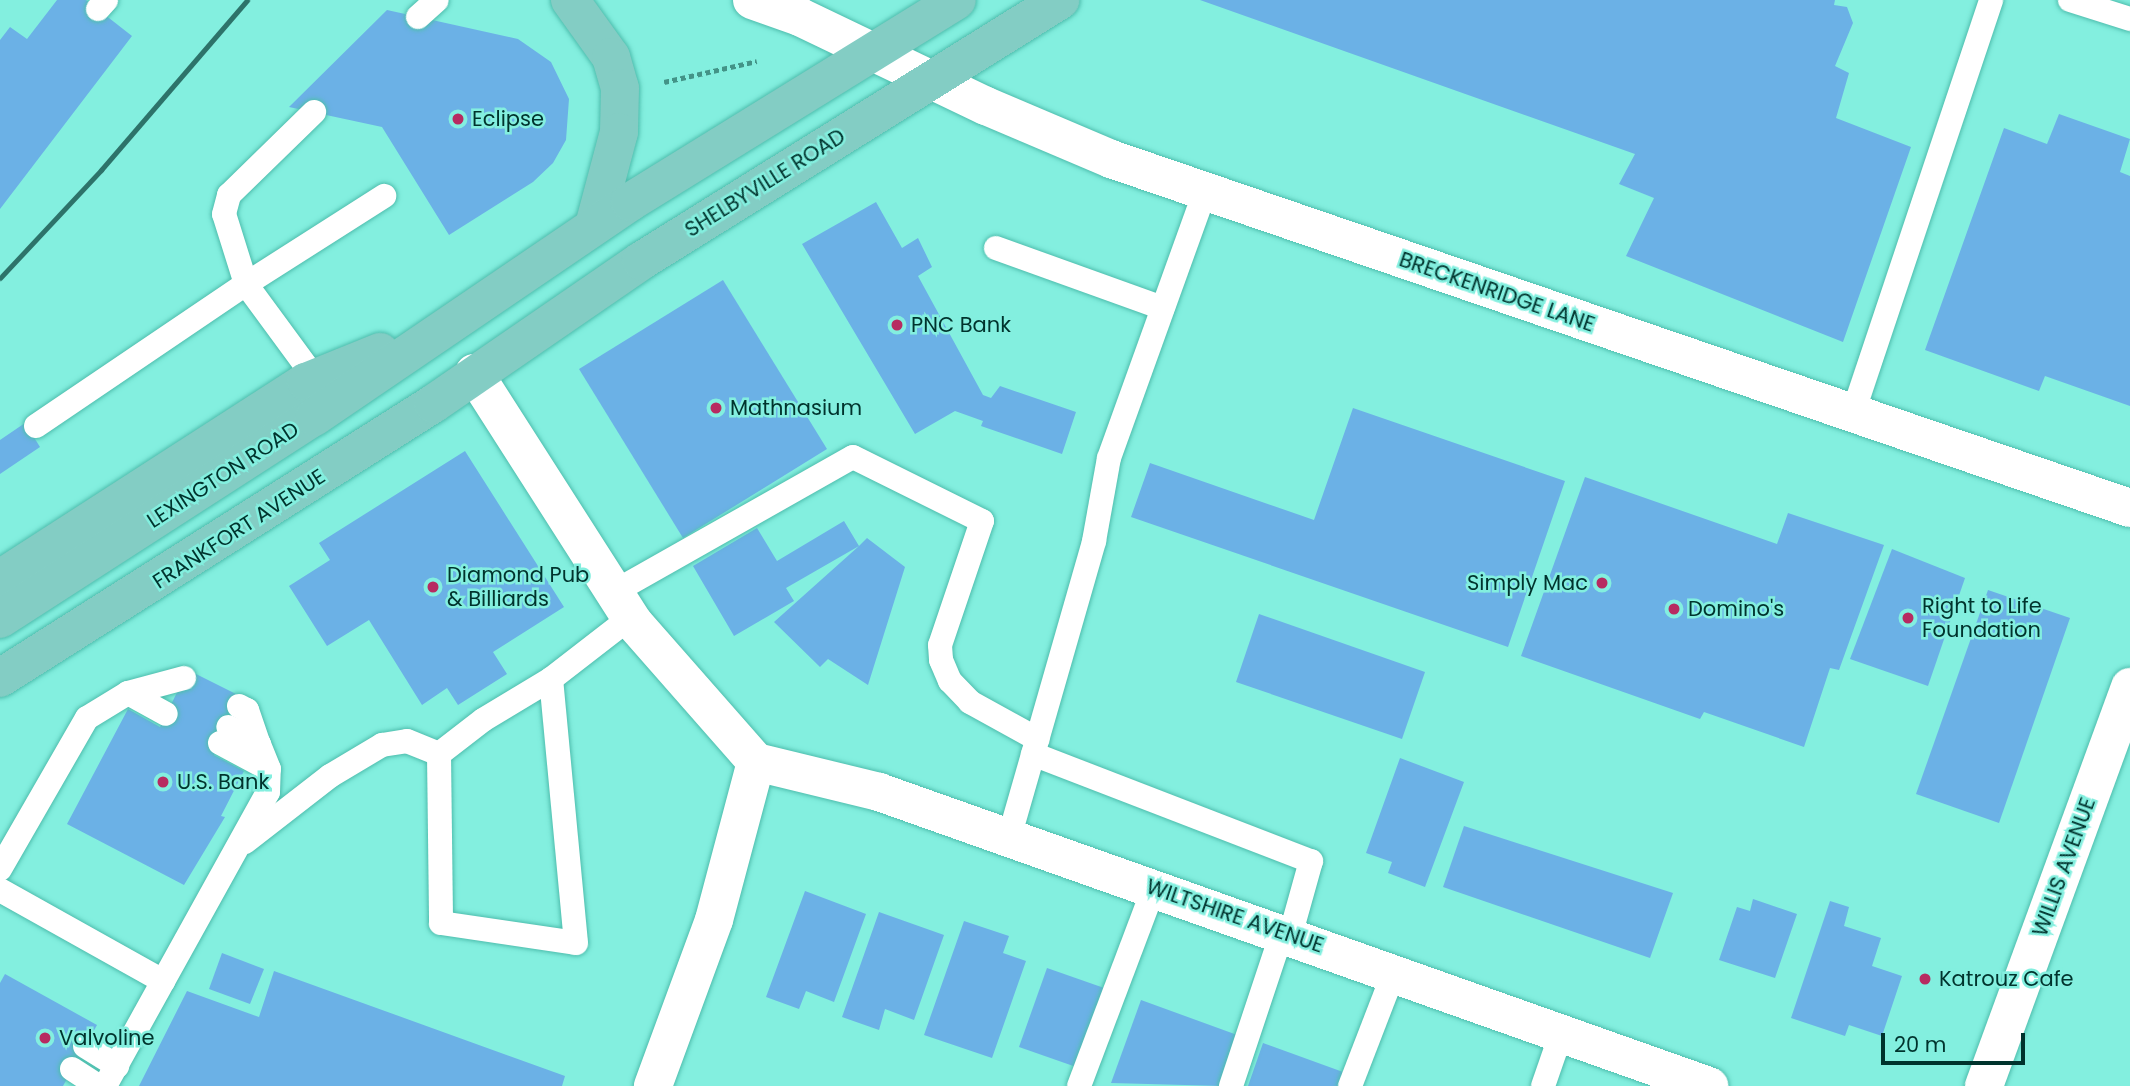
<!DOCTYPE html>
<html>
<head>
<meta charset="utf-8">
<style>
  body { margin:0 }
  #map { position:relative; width:2130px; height:1086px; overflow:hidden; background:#83efdf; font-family:Poppins,sans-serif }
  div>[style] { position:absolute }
  .building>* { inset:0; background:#6bb1e6 }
  .path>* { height:4.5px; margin-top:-2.25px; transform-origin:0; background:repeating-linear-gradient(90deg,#439387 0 5px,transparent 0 8.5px) }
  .roads { filter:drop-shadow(0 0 2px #4ebdad) drop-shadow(0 0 2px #4ebdad) }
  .lane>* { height:24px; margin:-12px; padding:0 12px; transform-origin:12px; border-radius:12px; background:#fff }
  .street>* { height:38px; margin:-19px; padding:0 19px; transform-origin:19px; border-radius:19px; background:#fff }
  .secondary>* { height:38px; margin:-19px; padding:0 19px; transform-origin:19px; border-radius:19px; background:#fff }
  .primary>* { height:38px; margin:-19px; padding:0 19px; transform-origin:19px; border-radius:19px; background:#83cdc4 }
  .rail>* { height:5px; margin:-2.5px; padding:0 2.5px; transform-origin:2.5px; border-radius:2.5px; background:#2d736a }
  .dots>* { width:19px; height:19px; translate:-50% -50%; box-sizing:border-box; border:4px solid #83efdf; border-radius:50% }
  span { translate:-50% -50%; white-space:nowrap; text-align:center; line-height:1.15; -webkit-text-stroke:5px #83efdf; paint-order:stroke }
  .poi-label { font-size:21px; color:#00332d }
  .left { translate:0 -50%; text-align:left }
  .right { translate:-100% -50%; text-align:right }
  .street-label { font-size:21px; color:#00332d }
  .scale { position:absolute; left:1881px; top:1033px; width:144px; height:32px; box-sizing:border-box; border:4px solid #00332d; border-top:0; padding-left:9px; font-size:21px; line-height:24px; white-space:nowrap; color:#00332d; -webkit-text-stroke:5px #83efdf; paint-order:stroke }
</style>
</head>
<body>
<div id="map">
  <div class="building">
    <i style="clip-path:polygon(57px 0,86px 0,132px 36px,0 209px,0 40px,10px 27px,27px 39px)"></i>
    <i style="clip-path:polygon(1200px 0,1835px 0,1834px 5px,1847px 7px,1853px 23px,1835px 66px,1849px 73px,1836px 118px,1911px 147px,1843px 342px,1626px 256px,1654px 198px,1619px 184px,1635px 154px)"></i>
    <i style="clip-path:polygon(387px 10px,518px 39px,551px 62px,569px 99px,566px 140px,553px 163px,533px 182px,449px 235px,382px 127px,289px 107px)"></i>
    <i style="clip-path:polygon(2059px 114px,2130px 139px,2120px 172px,2130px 176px,2130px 406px,2045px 376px,2039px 391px,1925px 350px,2004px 128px,2047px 144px)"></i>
    <i style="clip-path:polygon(876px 202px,902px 248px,918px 238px,932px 267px,918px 276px,983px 395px,991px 398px,1000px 386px,1076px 412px,1062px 454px,981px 426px,983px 421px,955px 411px,915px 434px,802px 244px)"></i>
    <i style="clip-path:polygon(723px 280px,827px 449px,683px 538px,579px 369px)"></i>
    <i style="clip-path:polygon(1353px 408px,1565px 481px,1508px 647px,1131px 517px,1150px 463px,1314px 520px)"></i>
    <i style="clip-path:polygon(25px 423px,40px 447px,0 474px,0 440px)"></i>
    <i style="clip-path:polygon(465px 451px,564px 607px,493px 652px,507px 674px,458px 705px,447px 688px,422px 705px,369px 620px,327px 646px,289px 586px,330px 560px,319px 543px)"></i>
    <i style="clip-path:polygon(1585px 477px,1777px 544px,1788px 513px,1884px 545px,1839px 670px,1830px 668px,1804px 747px,1704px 712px,1700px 719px,1521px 656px)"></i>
    <i style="clip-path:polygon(844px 521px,859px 546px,867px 538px,905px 567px,868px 685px,828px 659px,820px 667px,774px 622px,859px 546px,786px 588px,794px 601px,734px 636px,693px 566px,757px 528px,777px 561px)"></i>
    <i style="clip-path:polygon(1892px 549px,1965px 578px,1928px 686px,1850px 659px)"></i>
    <i style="clip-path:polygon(1988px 590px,2070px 618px,1999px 823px,1916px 794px)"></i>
    <i style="clip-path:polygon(1259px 614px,1425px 672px,1402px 739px,1236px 682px)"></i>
    <i style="clip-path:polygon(188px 670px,244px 698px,214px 755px,244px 771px,221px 816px,225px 817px,184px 885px,67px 824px,128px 709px,160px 727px)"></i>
    <i style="clip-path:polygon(1400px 758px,1464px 782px,1425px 887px,1388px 873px,1392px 862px,1366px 853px)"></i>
    <i style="clip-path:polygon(1464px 826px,1673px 893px,1650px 958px,1443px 887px)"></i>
    <i style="clip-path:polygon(805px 891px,866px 914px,834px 1002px,806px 991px,799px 1009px,766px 997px)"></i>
    <i style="clip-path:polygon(1753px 899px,1797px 914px,1775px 978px,1719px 960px,1737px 907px,1750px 911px)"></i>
    <i style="clip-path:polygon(1830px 901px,1849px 907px,1844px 926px,1881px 938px,1872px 966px,1902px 976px,1882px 1036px,1849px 1025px,1845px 1036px,1791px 1018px)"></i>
    <i style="clip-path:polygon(879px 912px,944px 935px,914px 1020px,885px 1009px,879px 1030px,842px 1017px)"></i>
    <i style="clip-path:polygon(964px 921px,1009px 936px,1003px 953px,1026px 961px,992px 1058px,924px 1035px)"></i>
    <i style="clip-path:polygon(222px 953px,264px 969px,250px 1004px,209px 989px)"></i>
    <i style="clip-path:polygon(1047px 968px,1107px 989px,1079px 1068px,1019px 1047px)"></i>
    <i style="clip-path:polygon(274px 971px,565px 1076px,562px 1086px,139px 1086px,187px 991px,259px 1017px)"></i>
    <i style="clip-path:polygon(5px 974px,97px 1025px,63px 1086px,0 1086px,0 983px)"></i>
    <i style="clip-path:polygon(1141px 1000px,1240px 1036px,1222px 1086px,1111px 1083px)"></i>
    <i style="clip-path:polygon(1263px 1043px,1343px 1072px,1338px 1086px,1248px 1086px)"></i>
  </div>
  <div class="path">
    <i style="left:664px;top:82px;width:95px;rotate:-12.7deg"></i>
  </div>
  <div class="roads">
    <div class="lane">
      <i style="left:2070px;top:0;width:63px;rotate:17.6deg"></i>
      <i style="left:98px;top:9px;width:12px;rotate:-48deg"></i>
      <i style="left:418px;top:17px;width:25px;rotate:-42deg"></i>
      <i style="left:996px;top:248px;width:177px;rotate:19.8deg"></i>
      <i style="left:323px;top:389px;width:130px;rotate:-126.3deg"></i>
      <i style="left:246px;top:284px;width:164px;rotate:-32.5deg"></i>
      <i style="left:1853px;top:413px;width:435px;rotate:-71.5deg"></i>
      <i style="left:36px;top:426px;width:254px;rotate:-34.1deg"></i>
      <i style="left:246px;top:284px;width:73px;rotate:-107.4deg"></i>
      <i style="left:224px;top:214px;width:20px;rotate:-75deg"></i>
      <i style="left:229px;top:195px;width:119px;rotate:-44.3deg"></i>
      <i style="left:614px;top:592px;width:274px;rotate:-29.5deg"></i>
      <i style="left:853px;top:457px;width:144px;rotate:26.4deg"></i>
      <i style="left:982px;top:521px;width:131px;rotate:108.7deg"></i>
      <i style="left:940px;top:645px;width:15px;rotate:86deg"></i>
      <i style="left:941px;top:660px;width:23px;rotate:67deg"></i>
      <i style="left:950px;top:681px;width:29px;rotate:46deg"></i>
      <i style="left:970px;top:702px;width:77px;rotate:28.9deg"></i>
      <i style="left:551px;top:679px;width:79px;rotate:148.9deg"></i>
      <i style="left:483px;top:720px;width:56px;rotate:142.3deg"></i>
      <i style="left:439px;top:754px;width:169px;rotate:89.3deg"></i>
      <i style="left:441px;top:923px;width:136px;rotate:8.4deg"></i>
      <i style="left:576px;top:943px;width:265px;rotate:-95.4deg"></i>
      <i style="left:551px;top:679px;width:100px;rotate:-37.7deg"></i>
      <i style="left:128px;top:693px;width:43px;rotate:28.9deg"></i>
      <i style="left:239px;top:706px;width:9px;rotate:27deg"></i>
      <i style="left:247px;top:710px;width:36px;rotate:71deg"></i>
      <i style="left:220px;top:743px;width:55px;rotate:28deg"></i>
      <i style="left:1033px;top:754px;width:298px;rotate:21.1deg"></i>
      <i style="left:1311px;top:861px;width:78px;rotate:105.6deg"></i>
      <i style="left:1009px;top:838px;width:309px;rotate:-74deg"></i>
      <i style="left:1094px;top:541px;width:84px;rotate:-79.8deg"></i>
      <i style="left:1109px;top:458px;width:284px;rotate:-70.2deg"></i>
      <i style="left:245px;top:842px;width:108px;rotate:-37.8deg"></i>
      <i style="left:330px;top:776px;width:61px;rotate:-30.8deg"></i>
      <i style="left:382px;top:745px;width:25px;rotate:-9deg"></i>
      <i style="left:407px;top:741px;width:35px;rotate:22deg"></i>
      <i style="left:0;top:869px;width:174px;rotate:-60.1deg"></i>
      <i style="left:87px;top:718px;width:48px;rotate:-31.4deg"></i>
      <i style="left:128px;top:693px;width:58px;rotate:-15deg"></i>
      <i style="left:0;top:890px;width:187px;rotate:29.2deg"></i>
      <i style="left:85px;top:1046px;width:38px;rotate:32deg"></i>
      <i style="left:72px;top:1069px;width:31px;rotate:33deg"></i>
      <i style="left:105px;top:1086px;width:336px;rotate:-61deg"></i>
      <i style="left:268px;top:792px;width:23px;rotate:-88deg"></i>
      <i style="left:269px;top:769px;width:27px;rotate:-112deg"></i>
      <i style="left:259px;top:744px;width:35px;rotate:-151deg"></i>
      <i style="left:1079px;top:1086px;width:212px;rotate:-69.3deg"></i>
      <i style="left:1231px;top:1086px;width:161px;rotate:-71.6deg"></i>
      <i style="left:1350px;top:1086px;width:122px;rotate:-68.9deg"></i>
      <i style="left:1543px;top:1086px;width:58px;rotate:-70.9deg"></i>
    </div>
    <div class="street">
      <i style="left:474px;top:373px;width:297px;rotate:57.4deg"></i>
      <i style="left:634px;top:623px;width:185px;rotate:48.7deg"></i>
      <i style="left:756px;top:762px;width:163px;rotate:104.9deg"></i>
      <i style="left:714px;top:920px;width:177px;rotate:110.2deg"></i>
      <i style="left:756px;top:762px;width:127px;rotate:13.7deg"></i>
      <i style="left:879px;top:792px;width:881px;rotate:19.51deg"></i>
      <i style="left:1984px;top:1086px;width:425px;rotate:-69.9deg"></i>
    </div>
    <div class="secondary">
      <i style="left:752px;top:0;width:51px;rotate:19.5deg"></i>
      <i style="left:800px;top:17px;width:206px;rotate:25.6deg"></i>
      <i style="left:986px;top:106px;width:136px;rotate:23deg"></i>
      <i style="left:1111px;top:159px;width:1077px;rotate:18.91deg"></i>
    </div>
    <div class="primary">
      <i style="left:570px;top:0;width:70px;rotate:54.3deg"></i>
      <i style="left:611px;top:57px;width:32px;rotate:74deg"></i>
      <i style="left:620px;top:88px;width:44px;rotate:91.3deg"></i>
      <i style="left:619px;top:132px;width:97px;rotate:104.9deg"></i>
      <i style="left:0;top:579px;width:364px;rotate:-32.8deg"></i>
      <i style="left:306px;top:382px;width:80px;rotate:-22.1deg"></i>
      <i style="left:0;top:619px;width:373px;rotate:-32.8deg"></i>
      <i style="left:314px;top:417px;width:382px;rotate:-34.2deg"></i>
      <i style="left:630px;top:202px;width:384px;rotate:-31.7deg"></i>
      <i style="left:0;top:678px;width:512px;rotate:-32.33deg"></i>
      <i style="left:433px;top:404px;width:252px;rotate:-34.5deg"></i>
      <i style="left:641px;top:261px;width:494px;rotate:-31.9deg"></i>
    </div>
  </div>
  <div class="rail">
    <i style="left:0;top:278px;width:148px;rotate:-46.9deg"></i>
    <i style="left:101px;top:170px;width:224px;rotate:-49.3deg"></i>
  </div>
  <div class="dots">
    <i style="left:458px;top:119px;background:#b72b61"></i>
    <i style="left:897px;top:325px;background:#b72b61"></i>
    <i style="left:716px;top:408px;background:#b72b61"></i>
    <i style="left:1602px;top:583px;background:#b72b61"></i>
    <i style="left:433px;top:587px;background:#b72b61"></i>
    <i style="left:1674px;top:609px;background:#b72b61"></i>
    <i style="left:1908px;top:618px;background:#b72b61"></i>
    <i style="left:163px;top:782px;background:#b72b61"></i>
    <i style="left:1925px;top:979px;background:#b72b61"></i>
    <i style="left:45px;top:1038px;background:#b72b61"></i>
  </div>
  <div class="poi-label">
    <span class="left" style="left:472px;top:119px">Eclipse</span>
    <span class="left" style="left:911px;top:325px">PNC Bank</span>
    <span class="left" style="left:730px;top:408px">Mathnasium</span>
    <span class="left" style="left:447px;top:587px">Diamond Pub<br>&amp; Billiards</span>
    <span class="right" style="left:1588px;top:583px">Simply Mac</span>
    <span class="left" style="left:1922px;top:618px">Right to Life<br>Foundation</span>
    <span class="left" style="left:1688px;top:609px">Domino's</span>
    <span class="left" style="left:177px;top:782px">U.S. Bank</span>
    <span class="left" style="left:1939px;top:979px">Katrouz Cafe</span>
    <span class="left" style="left:59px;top:1038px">Valvoline</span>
  </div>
  <div class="street-label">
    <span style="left:765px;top:183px;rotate:-32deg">SHELBYVILLE ROAD</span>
    <span style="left:1497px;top:292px;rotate:19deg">BRECKENRIDGE LANE</span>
    <span style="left:223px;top:475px;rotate:-33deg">LEXINGTON ROAD</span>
    <span style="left:239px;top:529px;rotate:-33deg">FRANKFORT AVENUE</span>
    <span style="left:2064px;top:867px;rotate:-70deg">WILLIS AVENUE</span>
    <span style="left:1235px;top:916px;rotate:19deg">WILTSHIRE AVENUE</span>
  </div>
  <div class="scale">20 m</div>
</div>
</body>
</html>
